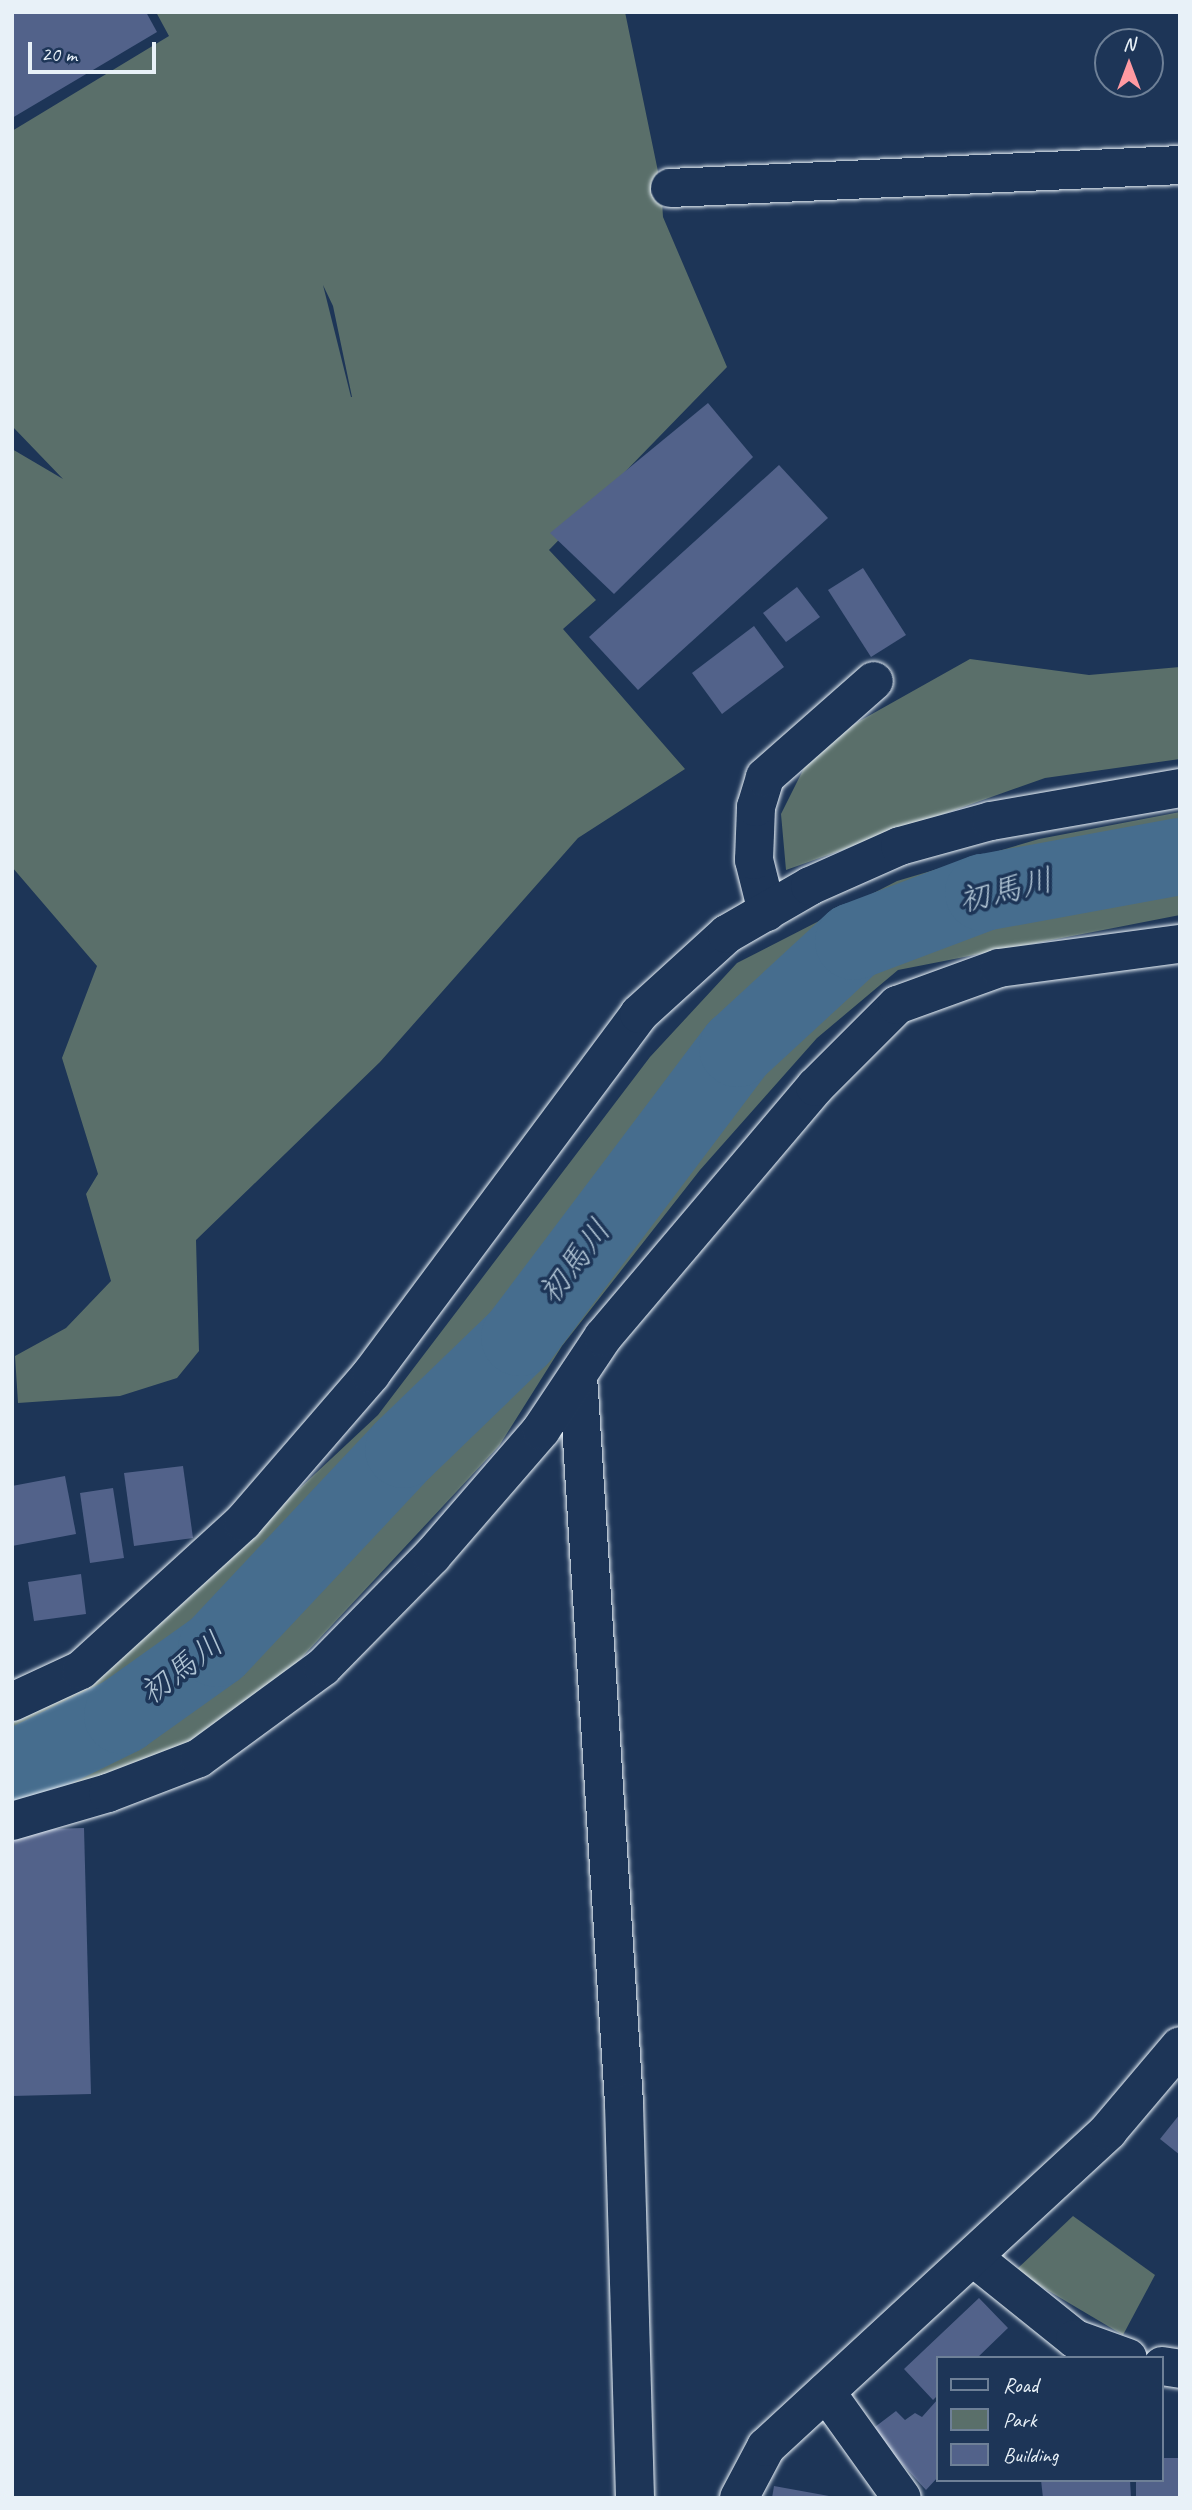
<!DOCTYPE html>
<html>
<head>
<meta charset="utf-8">
<style>
  body { margin:0 }
  #map { position:relative; width:1192px; height:2510px; overflow:hidden; background:#1d3557; font-family:Caveat,"Klee One",sans-serif }
  div>[style] { position:absolute }
  .green>* { inset:0; background:#5a6f6a }
  .river>* { height:77px; margin:-38.5px; padding:0 38.5px; transform-origin:38.5px; border-radius:38.5px; background:#466d8e }
  .building>* { inset:0; background:#52628a }
  .roads { filter:drop-shadow(0 0 2px #e8f1f8) drop-shadow(0 0 2px #e8f1f8) }
  .minor>* { height:38px; margin:-19px; padding:0 19px; transform-origin:19px; border-radius:19px; background:#1d3557 }
  span { translate:-50% -50%; white-space:nowrap; text-align:center; line-height:1.15; -webkit-text-stroke:7px #1d3557; paint-order:stroke }
  .water-label { font-size:32px; color:#afc3d3; font-style:italic }
  .frame { position:absolute; inset:0; border:14px solid #e8f1f8; pointer-events:none }
  .legend { position:absolute; left:936px; top:2356px; width:228px; height:126px; box-sizing:border-box; background:#1d3557; border:2px solid #6e8097; margin:0; padding:9px 12px; list-style:none; font-size:21px; color:#e8f1f8 }
  .legend li { display:flex; align-items:center; gap:14px; height:35px }
  .legend b { width:35px; border:2px solid #6e8097 }
  .north { position:absolute; left:1094px; top:28px; width:70px; height:70px; box-sizing:border-box; background:#1d3557; border:2px solid #6e8097; border-radius:50%; rotate:0deg; font-size:19px; font-weight:700; line-height:28px; text-align:center; color:#e8f1f8 }
  .north::after { content:''; display:block; margin:auto; width:24px; height:32px; background:#ff9aa2; clip-path:polygon(50% 0,100% 100%,50% 72%,0 100%) }
  .scale { position:absolute; left:28px; top:42px; width:128px; height:32px; box-sizing:border-box; border:4px solid #e8f1f8; border-top:0; padding-left:9px; font-size:21px; line-height:24px; white-space:nowrap; color:#e8f1f8; -webkit-text-stroke:5px #1d3557; paint-order:stroke }
</style>
</head>
<body>
<div id="map">
  <div class="green">
    <i style="clip-path:polygon(evenodd,156px 12px,625px 12px,661px 186px,663px 217px,727px 367px,549px 550px,596px 600px,563px 629px,685px 769px,578px 838px,380px 1062px,196px 1240px,199px 1351px,177px 1378px,120px 1396px,18px 1403px,15px 1356px,66px 1328px,111px 1281px,86px 1194px,98px 1174px,62px 1058px,97px 966px,12px 867px,12px 449px,63px 479px,12px 426px,12px 131px,169px 36px,156px 12px,323px 285px,333px 306px,352px 397px,351px 397px,323px 285px)"></i>
    <i style="clip-path:polygon(970px 659px,1089px 675px,1180px 667px,1180px 759px,1045px 778px,786px 870px,781px 814px,815px 746px)"></i>
    <i style="clip-path:polygon(1180px 812px,1180px 915px,898px 970px,817px 1038px,700px 1170px,562px 1346px,499px 1446px,293px 1667px,215px 1734px,12px 1818px,12px 1699px,178px 1602px,378px 1415px,650px 1057px,737px 963px,897px 881px,1039px 839px)"></i>
    <i style="clip-path:polygon(1073px 2216px,1155px 2275px,1123px 2335px,1015px 2271px)"></i>
  </div>
  <div class="river">
    <i style="left:12px;top:1769px;width:123px;rotate:-26.1deg"></i>
    <i style="left:122px;top:1715px;width:115px;rotate:-35.5deg"></i>
    <i style="left:216px;top:1648px;width:273px;rotate:-46.8deg"></i>
    <i style="left:403px;top:1449px;width:161px;rotate:-44deg"></i>
    <i style="left:519px;top:1337px;width:362px;rotate:-53deg"></i>
    <i style="left:737px;top:1048px;width:158px;rotate:-42.7deg"></i>
    <i style="left:853px;top:941px;width:139px;rotate:-20.7deg"></i>
    <i style="left:983px;top:892px;width:200px;rotate:-10.4deg"></i>
  </div>
  <div class="building">
    <i style="clip-path:polygon(12px 12px,146px 12px,157px 32px,12px 118px)"></i>
    <i style="clip-path:polygon(708px 403px,753px 457px,614px 594px,550px 533px)"></i>
    <i style="clip-path:polygon(779px 465px,828px 518px,638px 690px,589px 637px)"></i>
    <i style="clip-path:polygon(863px 568px,906px 635px,871px 657px,828px 590px)"></i>
    <i style="clip-path:polygon(797px 587px,820px 617px,786px 642px,763px 613px)"></i>
    <i style="clip-path:polygon(754px 626px,784px 667px,722px 714px,692px 673px)"></i>
    <i style="clip-path:polygon(183px 1466px,193px 1538px,134px 1546px,124px 1473px)"></i>
    <i style="clip-path:polygon(65px 1476px,76px 1534px,12px 1546px,12px 1486px)"></i>
    <i style="clip-path:polygon(113px 1488px,124px 1558px,90px 1563px,80px 1493px)"></i>
    <i style="clip-path:polygon(81px 1574px,86px 1614px,34px 1621px,28px 1582px)"></i>
    <i style="clip-path:polygon(84px 1828px,91px 2094px,12px 2096px,12px 1830px)"></i>
    <i style="clip-path:polygon(1180px 2114px,1180px 2155px,1160px 2139px)"></i>
    <i style="clip-path:polygon(979px 2298px,1008px 2328px,977px 2358px,938px 2358px,938px 2395px,933px 2400px,904px 2369px)"></i>
    <i style="clip-path:polygon(938px 2399px,938px 2477px,926px 2490px,871px 2430px,896px 2411px,905px 2420px,915px 2413px,922px 2417px)"></i>
    <i style="clip-path:polygon(1162px 2458px,1178px 2458px,1179px 2498px,1136px 2498px,1136px 2480px,1162px 2480px)"></i>
    <i style="clip-path:polygon(1041px 2480px,1130px 2480px,1131px 2498px,1043px 2498px)"></i>
    <i style="clip-path:polygon(774px 2486px,829px 2496px,829px 2498px,772px 2498px)"></i>
  </div>
  <div class="roads">
    <div class="minor">
      <i style="left:670px;top:188px;width:511px;rotate:-2.58deg"></i>
      <i style="left:767px;top:912px;width:54px;rotate:-104deg"></i>
      <i style="left:754px;top:860px;width:53px;rotate:-87.8deg"></i>
      <i style="left:756px;top:807px;width:31px;rotate:-73deg"></i>
      <i style="left:765px;top:777px;width:145px;rotate:-41.4deg"></i>
      <i style="left:578px;top:1376px;width:729px;rotate:86.38deg"></i>
      <i style="left:624px;top:2104px;width:394px;rotate:88.4deg"></i>
      <i style="left:12px;top:1702px;width:76px;rotate:-24.9deg"></i>
      <i style="left:81px;top:1670px;width:219px;rotate:-42.4deg"></i>
      <i style="left:243px;top:1522px;width:196px;rotate:-49.1deg"></i>
      <i style="left:371px;top:1374px;width:449px;rotate:-53.3deg"></i>
      <i style="left:639px;top:1014px;width:119px;rotate:-42.3deg"></i>
      <i style="left:727px;top:934px;width:96px;rotate:-30deg"></i>
      <i style="left:810px;top:886px;width:98px;rotate:-24deg"></i>
      <i style="left:900px;top:846px;width:94px;rotate:-15.4deg"></i>
      <i style="left:991px;top:821px;width:192px;rotate:-9.9deg"></i>
      <i style="left:12px;top:1821px;width:100px;rotate:-16.3deg"></i>
      <i style="left:108px;top:1793px;width:97px;rotate:-21deg"></i>
      <i style="left:199px;top:1758px;width:154px;rotate:-36.3deg"></i>
      <i style="left:323px;top:1667px;width:156px;rotate:-45.5deg"></i>
      <i style="left:432px;top:1556px;width:167px;rotate:-49.1deg"></i>
      <i style="left:541px;top:1430px;width:112px;rotate:-56.3deg"></i>
      <i style="left:603px;top:1337px;width:328px;rotate:-49.7deg"></i>
      <i style="left:815px;top:1087px;width:116px;rotate:-45deg"></i>
      <i style="left:897px;top:1005px;width:109px;rotate:-19.9deg"></i>
      <i style="left:999px;top:968px;width:183px;rotate:-7.6deg"></i>
      <i style="left:974px;top:2258px;width:129px;rotate:38.7deg"></i>
      <i style="left:1075px;top:2339px;width:56px;rotate:19.7deg"></i>
      <i style="left:1162px;top:2366px;width:18px;rotate:9deg"></i>
      <i style="left:826px;top:2392px;width:130px;rotate:54.4deg"></i>
      <i style="left:739px;top:2498px;width:58px;rotate:-62.1deg"></i>
      <i style="left:766px;top:2447px;width:466px;rotate:-42.7deg"></i>
      <i style="left:1108px;top:2131px;width:111px;rotate:-49.7deg"></i>
    </div>
  </div>
  <div class="water-label">
    <span style="left:1006px;top:891px;rotate:-14deg">初馬川</span>
    <span style="left:575px;top:1262px;rotate:-53deg">初馬川</span>
    <span style="left:182px;top:1669px;rotate:-38deg">初馬川</span>
  </div>
  <div class="frame"></div>
  <ul class="legend">
  <li><b style="height:9px;background:#1d3557"></b>Road</li>
  <li><b style="height:19px;background:#5a6f6a"></b>Park</li>
  <li><b style="height:19px;background:#52628a"></b>Building</li>
  </ul>
  <div class="north">N</div>
  <div class="scale">20 m</div>
</div>
</body>
</html>
